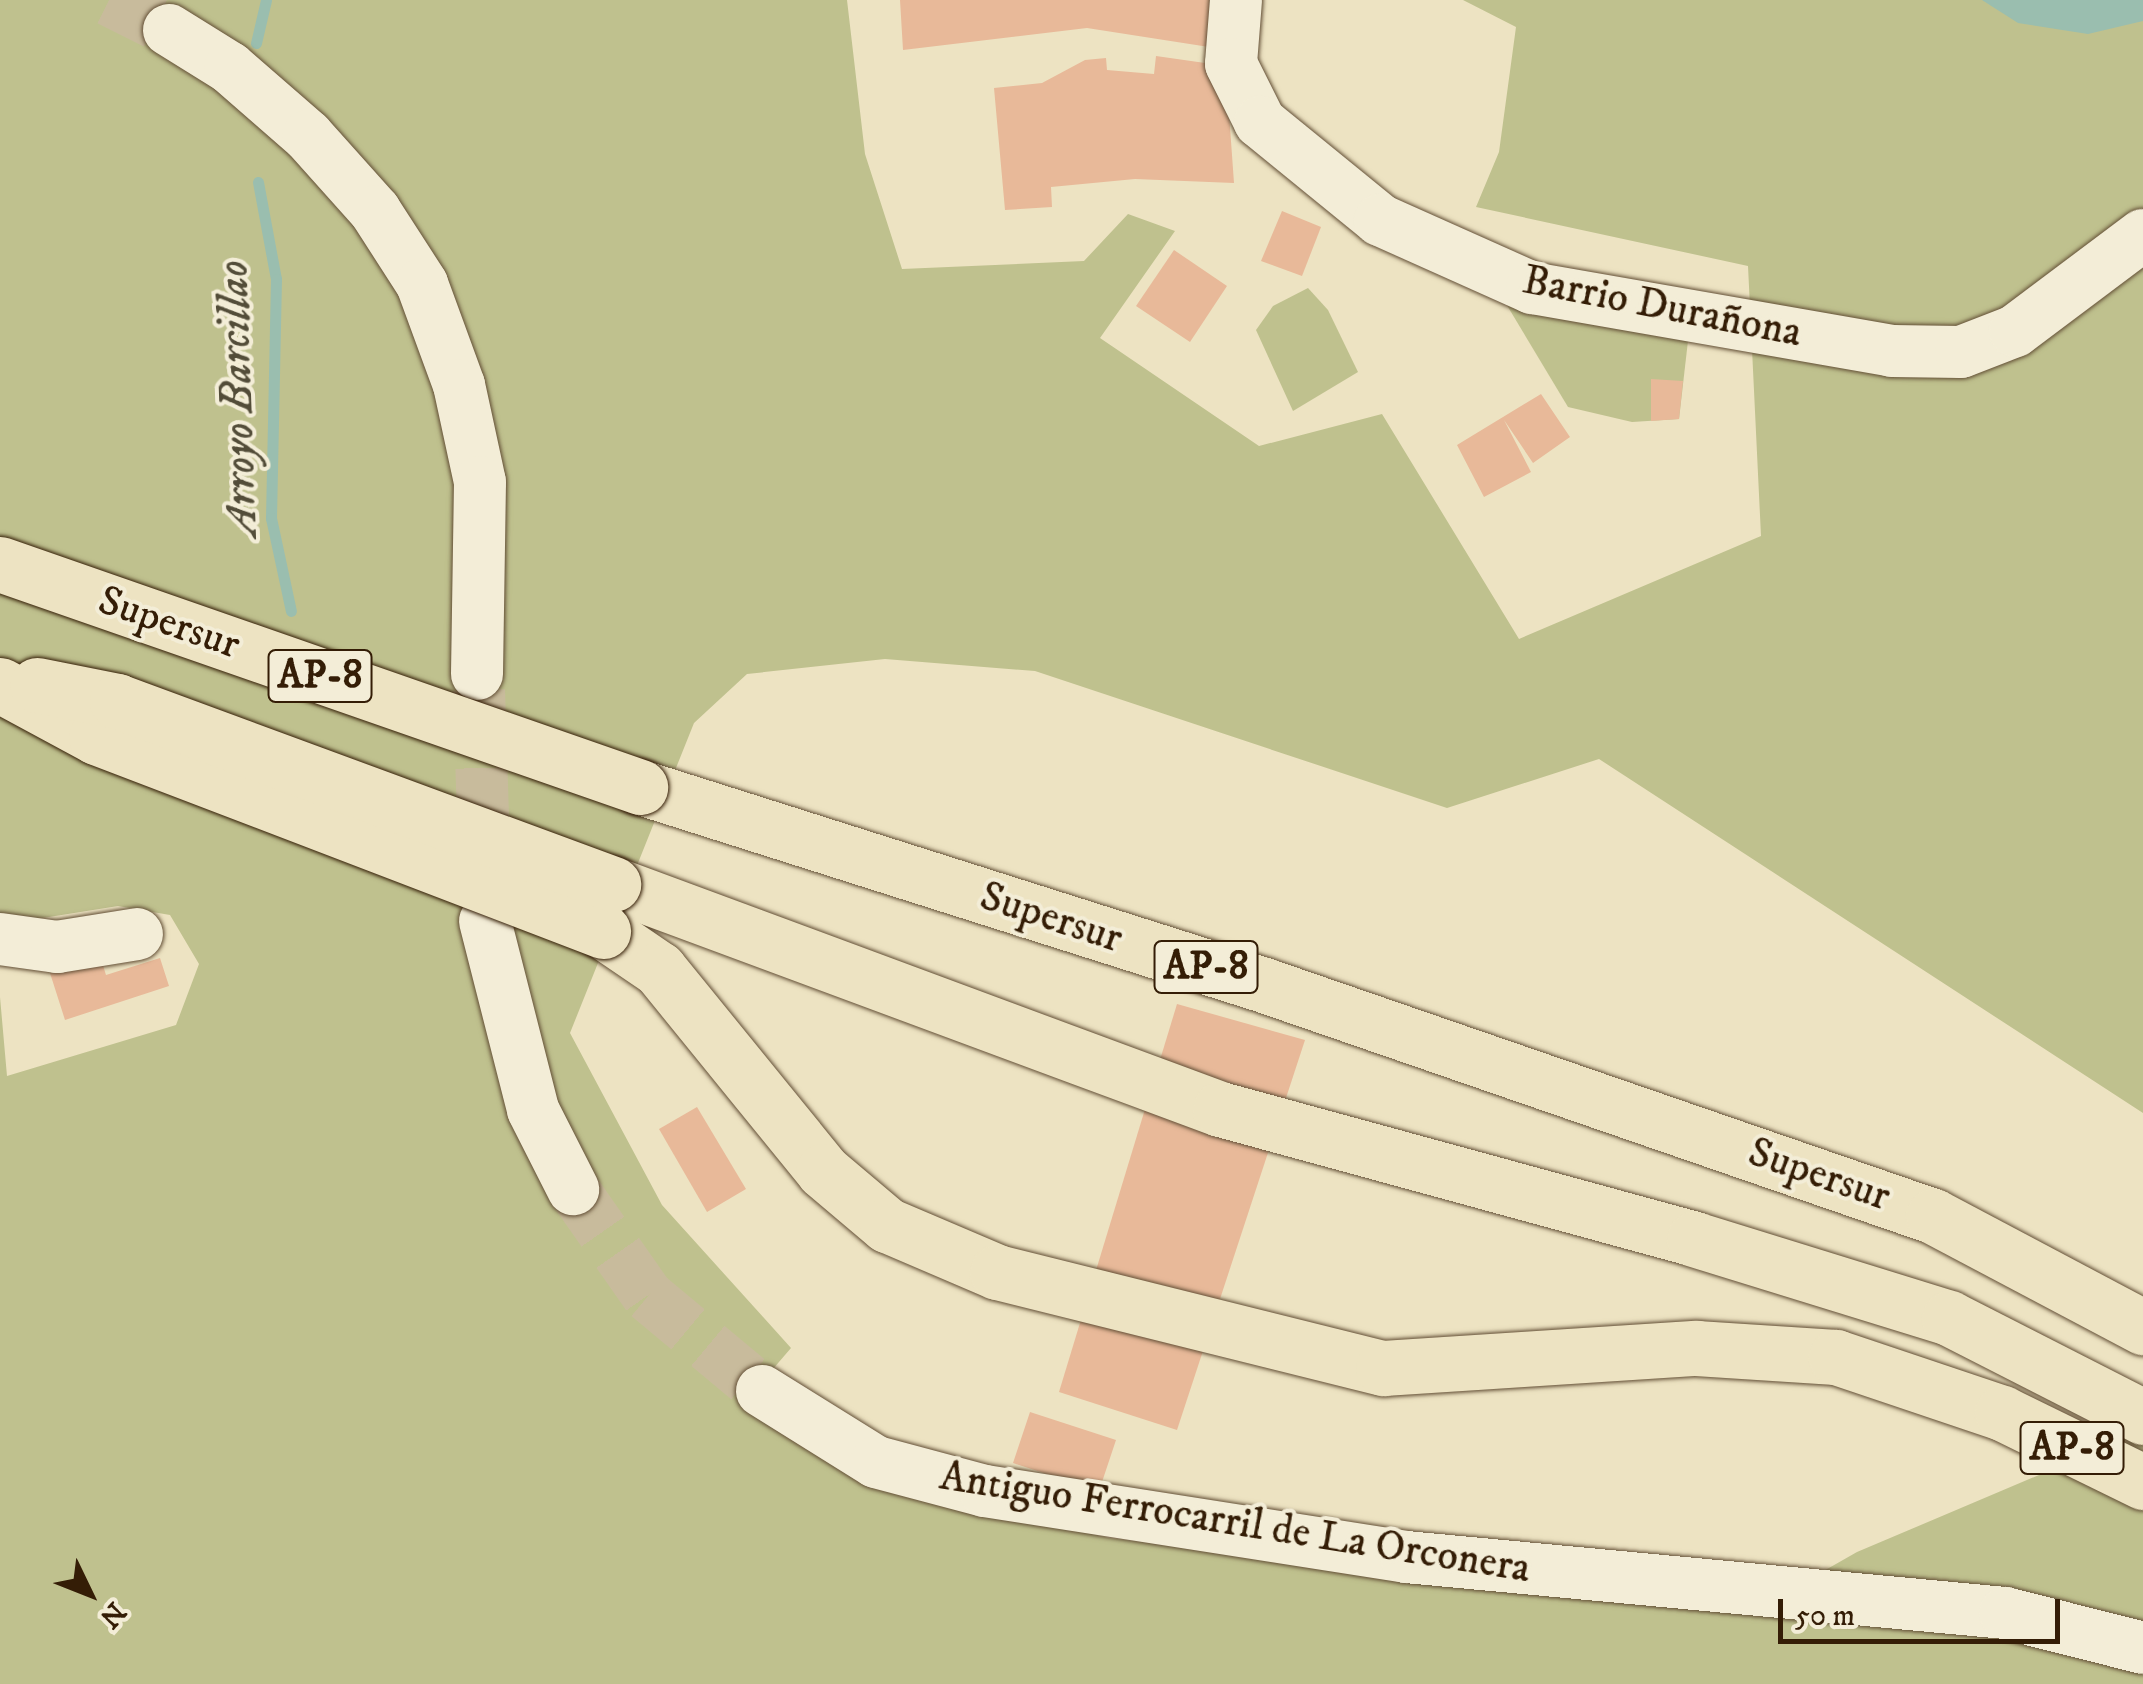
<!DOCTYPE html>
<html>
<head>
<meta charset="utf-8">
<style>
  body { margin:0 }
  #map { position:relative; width:2143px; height:1684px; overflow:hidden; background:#ede3c2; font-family:"IM FELL DW Pica",serif }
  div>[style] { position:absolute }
  .green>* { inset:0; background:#bfc18e }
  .water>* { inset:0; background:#9abeaf }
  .stream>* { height:11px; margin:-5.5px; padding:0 5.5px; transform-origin:5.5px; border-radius:5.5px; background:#9abeaf }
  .building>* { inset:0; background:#e8b999 }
  .minor-tunnel>* { height:52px; margin-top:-26px; transform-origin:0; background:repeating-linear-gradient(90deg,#c8bb9c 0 52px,transparent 0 78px) }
  .roads { filter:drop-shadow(0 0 2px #624e35) drop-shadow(0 0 2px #624e35) }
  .minor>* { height:52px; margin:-26px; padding:0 26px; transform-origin:26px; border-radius:26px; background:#f3edd7 }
  .highway>* { height:55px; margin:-27.5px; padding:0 27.5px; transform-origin:27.5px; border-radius:27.5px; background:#ede3c2 }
  .bridges { filter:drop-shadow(0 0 2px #341d06) drop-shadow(0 0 2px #341d06) }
  .highway-bridge>* { height:55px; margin:-27.5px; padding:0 27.5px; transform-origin:27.5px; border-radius:27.5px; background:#ede3c2 }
  span { translate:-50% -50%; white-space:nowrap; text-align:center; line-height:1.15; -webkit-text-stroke:8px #f3edd7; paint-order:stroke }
  .shield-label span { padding:2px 8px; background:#f3edd7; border:2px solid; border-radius:8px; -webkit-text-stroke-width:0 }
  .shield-label { font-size:40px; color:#341d06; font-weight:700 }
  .street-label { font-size:42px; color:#341d06 }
  .water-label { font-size:45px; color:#534d39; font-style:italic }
  .north { position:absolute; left:40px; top:1544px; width:100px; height:100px; -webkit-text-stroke:8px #f3edd7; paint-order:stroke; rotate:133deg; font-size:28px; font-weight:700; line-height:40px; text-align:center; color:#341d06 }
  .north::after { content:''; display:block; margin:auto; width:35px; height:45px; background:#341d06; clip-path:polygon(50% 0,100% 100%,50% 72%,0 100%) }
  .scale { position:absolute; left:1778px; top:1599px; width:282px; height:45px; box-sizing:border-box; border:5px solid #341d06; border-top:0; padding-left:12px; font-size:30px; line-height:35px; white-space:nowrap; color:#341d06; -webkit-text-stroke:8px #f3edd7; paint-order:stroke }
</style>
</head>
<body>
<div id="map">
  <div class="green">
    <i style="clip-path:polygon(0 0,847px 0,865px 154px,902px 269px,1084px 261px,1128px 214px,1175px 231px,1100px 338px,1259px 446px,1382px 414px,1519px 639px,1761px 536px,1748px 266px,1476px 207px,1499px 152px,1516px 27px,1463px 0,2143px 0,2143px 1113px,1599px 759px,1447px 808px,1035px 671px,885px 659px,747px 674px,694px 723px,570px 1033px,662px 1205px,791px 1348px,748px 1398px,990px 1509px,1109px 1538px,1748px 1614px,1857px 1552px,2143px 1431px,2143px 1684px,0 1684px,0 997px,7px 1076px,176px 1025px,199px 964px,170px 915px,118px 906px,30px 920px,0 913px)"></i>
    <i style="clip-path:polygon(1308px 288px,1328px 310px,1358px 372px,1293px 411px,1256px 330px,1273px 306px)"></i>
    <i style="clip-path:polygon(1505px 302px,1689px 332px,1679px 419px,1632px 422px,1568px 407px)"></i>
  </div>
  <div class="water">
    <i style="clip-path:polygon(1982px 0,2143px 0,2143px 21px,2088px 34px,2018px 23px)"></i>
  </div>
  <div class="stream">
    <i style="left:256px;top:43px;width:44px;rotate:-76.9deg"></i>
    <i style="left:258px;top:182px;width:99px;rotate:79.5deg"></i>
    <i style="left:276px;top:279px;width:239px;rotate:91.2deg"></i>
    <i style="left:271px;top:518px;width:95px;rotate:77.9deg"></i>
  </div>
  <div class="building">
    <i style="clip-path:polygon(900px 0,1222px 0,1209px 47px,1087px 28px,903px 50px)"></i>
    <i style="clip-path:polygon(1156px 56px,1212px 64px,1209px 79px,1227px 85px,1234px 183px,1135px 179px,1051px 187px,1052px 207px,1005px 210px,994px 88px,1042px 83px,1085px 60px,1106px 58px,1107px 70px,1154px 74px)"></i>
    <i style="clip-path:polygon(1282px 211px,1321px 227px,1302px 276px,1261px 261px)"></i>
    <i style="clip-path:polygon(1174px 250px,1227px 286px,1190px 342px,1136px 306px)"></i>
    <i style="clip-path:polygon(1651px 379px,1683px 381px,1679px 419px,1651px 421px)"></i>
    <i style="clip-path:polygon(1541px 394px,1570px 437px,1533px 463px,1504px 420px,1531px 472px,1484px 497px,1457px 445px)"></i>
    <i style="clip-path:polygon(100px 956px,106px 975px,160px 958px,169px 986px,65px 1020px,50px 973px)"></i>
    <i style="clip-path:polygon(1177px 1004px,1305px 1040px,1177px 1430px,1059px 1392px)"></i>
    <i style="clip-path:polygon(697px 1107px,746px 1189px,707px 1212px,659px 1129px)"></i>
    <i style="clip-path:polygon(1030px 1412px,1116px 1440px,1099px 1491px,1013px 1463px)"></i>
  </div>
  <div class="minor-tunnel">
    <i style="left:109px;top:0;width:67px;rotate:26.6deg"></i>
    <i style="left:479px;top:690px;width:187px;rotate:88.2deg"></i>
    <i style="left:573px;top:1189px;width:131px;rotate:55deg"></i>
    <i style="left:648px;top:1296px;width:148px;rotate:39.8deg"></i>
  </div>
  <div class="roads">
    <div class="minor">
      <i style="left:1236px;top:0;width:64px;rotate:94.5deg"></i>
      <i style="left:1231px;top:64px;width:65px;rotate:63.4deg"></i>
      <i style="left:1260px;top:122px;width:155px;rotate:39.2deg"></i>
      <i style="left:1380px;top:220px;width:167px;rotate:24.1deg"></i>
      <i style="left:1532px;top:288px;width:365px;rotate:9.9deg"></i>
      <i style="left:1892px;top:351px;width:69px;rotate:0.8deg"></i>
      <i style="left:1961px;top:352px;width:58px;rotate:-21.3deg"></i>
      <i style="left:2015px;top:331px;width:160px;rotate:-36.9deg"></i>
      <i style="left:169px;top:30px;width:72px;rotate:31.9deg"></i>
      <i style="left:230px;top:68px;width:103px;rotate:41.1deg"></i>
      <i style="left:308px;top:136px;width:101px;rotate:48.2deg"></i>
      <i style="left:375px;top:211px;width:87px;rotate:57.2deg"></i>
      <i style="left:422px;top:284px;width:108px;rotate:69.9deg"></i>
      <i style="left:459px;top:385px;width:99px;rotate:77.8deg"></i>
      <i style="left:480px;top:482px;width:192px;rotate:90.9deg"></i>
      <i style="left:485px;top:921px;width:195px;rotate:75.7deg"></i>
      <i style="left:533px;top:1110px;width:89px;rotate:63.1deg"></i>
      <i style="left:0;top:939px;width:58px;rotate:8deg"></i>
      <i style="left:57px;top:947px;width:81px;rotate:-9.2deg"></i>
      <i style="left:762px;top:1391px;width:134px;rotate:31.9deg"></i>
      <i style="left:876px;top:1462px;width:113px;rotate:14.9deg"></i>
      <i style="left:985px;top:1491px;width:426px;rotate:8.9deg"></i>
      <i style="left:1406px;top:1557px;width:602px;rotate:5.34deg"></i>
      <i style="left:2005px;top:1613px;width:142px;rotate:14.2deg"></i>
    </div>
    <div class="highway">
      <i style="left:640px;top:787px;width:655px;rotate:17.6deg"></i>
      <i style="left:1264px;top:985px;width:708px;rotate:19.05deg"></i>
      <i style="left:1933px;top:1216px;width:238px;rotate:27.9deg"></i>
      <i style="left:613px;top:884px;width:647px;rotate:20.34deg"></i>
      <i style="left:1220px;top:1109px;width:492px;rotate:15.3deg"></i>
      <i style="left:1694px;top:1239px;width:267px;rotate:17.2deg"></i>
      <i style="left:1949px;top:1318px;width:218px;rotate:27deg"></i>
      <i style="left:603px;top:931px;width:68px;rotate:34.2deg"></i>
      <i style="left:659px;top:969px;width:260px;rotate:50.9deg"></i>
      <i style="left:823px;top:1171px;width:84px;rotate:40.2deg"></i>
      <i style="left:887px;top:1225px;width:120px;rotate:23.1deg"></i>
      <i style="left:997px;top:1272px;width:398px;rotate:14deg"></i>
      <i style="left:1383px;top:1368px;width:314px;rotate:-3.7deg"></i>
      <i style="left:1696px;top:1348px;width:140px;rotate:3.7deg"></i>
      <i style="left:1836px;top:1357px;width:175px;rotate:18.6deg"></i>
      <i style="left:2002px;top:1413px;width:157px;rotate:26.1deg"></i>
    </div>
  </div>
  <div class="bridges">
    <div class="highway-bridge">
      <i style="left:0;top:564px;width:678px;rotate:19.21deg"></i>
      <i style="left:0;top:685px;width:109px;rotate:28.4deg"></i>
      <i style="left:96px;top:737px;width:543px;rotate:20.94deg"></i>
      <i style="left:37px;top:685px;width:82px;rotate:11.3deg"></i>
      <i style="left:117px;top:701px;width:529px;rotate:20.25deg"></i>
    </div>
  </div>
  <div class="shield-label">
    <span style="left:320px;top:676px">AP-8</span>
    <span style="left:1206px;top:967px">AP-8</span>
    <span style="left:2072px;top:1448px">AP-8</span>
  </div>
  <div class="street-label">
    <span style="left:1662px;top:307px;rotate:11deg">Barrio Durañona</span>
    <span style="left:169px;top:623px;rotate:19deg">Supersur</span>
    <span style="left:1051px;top:918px;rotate:18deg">Supersur</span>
    <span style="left:1819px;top:1175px;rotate:19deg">Supersur</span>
    <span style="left:1235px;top:1523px;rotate:9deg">Antiguo Ferrocarril de La Orconera</span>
  </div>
  <div class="water-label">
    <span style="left:239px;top:398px;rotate:-92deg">Arroyo Barcillao</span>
  </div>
  <div class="north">N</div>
  <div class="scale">50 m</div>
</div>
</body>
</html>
